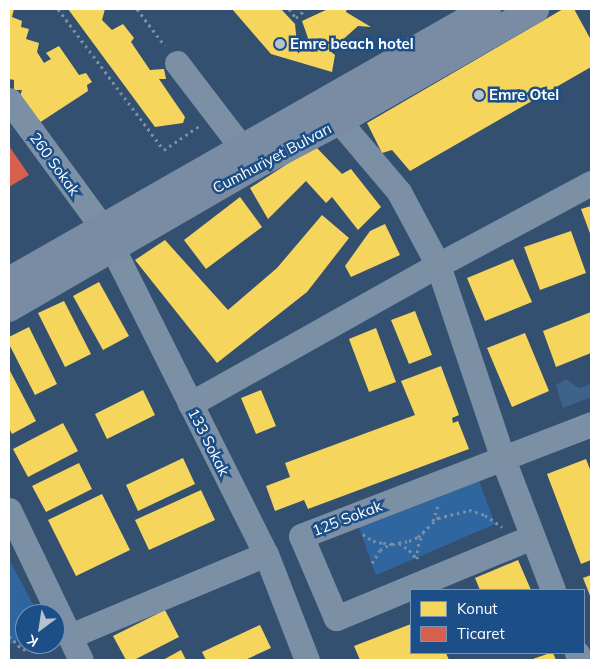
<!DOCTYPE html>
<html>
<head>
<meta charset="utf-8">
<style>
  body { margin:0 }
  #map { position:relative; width:600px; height:669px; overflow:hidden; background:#345070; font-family:Mulish,sans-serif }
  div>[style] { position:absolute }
  .green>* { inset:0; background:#30669f }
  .water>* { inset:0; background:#3e638b }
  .homes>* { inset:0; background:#f6d55c }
  .shops>* { inset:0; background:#d6604d }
  .path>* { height:3px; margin-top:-1.5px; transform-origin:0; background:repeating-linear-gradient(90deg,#7b8fa5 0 2.5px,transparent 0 6.5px) }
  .minor>* { height:25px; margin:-12.5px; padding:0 12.5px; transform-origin:12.5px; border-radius:12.5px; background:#7b8fa5 }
  .major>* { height:28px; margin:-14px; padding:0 14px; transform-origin:14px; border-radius:14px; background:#7a8ca3 }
  .dots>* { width:14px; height:14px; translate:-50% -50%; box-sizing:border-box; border:2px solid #1c4f88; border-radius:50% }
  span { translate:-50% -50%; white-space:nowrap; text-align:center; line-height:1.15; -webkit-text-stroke:5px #1c4f88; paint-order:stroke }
  .poi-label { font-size:15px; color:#fff; font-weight:700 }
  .left { translate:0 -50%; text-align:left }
  .street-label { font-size:15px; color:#fff }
  .frame { position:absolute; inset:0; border:10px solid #fff; pointer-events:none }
  .legend { position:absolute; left:410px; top:589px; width:175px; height:65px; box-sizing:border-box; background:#1c4f88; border:1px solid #7795b8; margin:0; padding:6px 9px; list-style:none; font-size:15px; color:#fff }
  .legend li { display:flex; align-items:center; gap:10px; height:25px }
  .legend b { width:25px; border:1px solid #7795b8 }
  .north { position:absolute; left:15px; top:604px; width:50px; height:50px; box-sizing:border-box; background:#1c4f88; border:1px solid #7795b8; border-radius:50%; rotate:211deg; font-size:14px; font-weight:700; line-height:20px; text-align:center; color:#fff }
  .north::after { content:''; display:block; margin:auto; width:18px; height:22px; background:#b8c2cd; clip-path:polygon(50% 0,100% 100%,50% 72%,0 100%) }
</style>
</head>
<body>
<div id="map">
  <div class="green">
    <i style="clip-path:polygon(479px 481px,495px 524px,376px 575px,358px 525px)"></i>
    <i style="clip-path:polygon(9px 559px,38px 614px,25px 614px,25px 636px,9px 645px)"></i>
  </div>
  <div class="water">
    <i style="clip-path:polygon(566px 379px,579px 388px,591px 384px,591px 397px,563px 408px,556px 385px)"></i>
  </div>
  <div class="homes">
    <i style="clip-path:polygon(9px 9px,14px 9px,12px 17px,22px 21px,21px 27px,29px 29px,26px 39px,39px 43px,37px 52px,44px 63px,51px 59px,46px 53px,59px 46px,79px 75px,86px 73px,92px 82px,87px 85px,88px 91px,39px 123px,18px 102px,22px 90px,14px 90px,14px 80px,9px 79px)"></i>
    <i style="clip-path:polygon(68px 9px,105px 9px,102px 20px,112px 30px,123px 24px,134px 38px,131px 42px,150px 70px,164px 69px,166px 79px,159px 79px,185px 117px,183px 123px,155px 127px)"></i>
    <i style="clip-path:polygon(232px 9px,281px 9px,295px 24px,298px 54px,308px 38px,302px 21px,328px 9px,347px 9px,346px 12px,371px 27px,358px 26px,330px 51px,335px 55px,332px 72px,271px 54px)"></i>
    <i style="clip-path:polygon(563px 9px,574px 9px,591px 40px,591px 67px,410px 171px,392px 150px,382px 153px,367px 123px)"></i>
    <i style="clip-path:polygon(315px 146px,342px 174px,351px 169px,381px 207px,358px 230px,332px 197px,326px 203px,306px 181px,268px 219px,250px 188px)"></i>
    <i style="clip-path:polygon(240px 197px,262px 227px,206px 269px,184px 240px)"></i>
    <i style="clip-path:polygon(591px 206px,591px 236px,581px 209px)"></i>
    <i style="clip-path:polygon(322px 215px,349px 238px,307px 292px,217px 363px,135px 260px,165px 240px,228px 310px,277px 268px)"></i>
    <i style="clip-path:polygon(385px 224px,400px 255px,351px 277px,345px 266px,370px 231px)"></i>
    <i style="clip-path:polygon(571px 231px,586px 273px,540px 290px,524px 247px)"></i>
    <i style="clip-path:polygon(513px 259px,532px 302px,485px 321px,467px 278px)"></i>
    <i style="clip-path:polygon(99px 282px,129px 336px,103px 350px,73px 296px)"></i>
    <i style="clip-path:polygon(64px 301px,91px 354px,65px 367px,38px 313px)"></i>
    <i style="clip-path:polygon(415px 311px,432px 355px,409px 364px,391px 320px)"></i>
    <i style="clip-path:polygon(591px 312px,591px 353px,556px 367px,543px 331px)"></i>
    <i style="clip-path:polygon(29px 327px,57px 384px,35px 395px,9px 344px,9px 337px)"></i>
    <i style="clip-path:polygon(376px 328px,396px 382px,369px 392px,349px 339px)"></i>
    <i style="clip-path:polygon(525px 333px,549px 391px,512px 407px,487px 348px)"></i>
    <i style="clip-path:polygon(441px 366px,459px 415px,452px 418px,453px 423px,458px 421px,469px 449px,308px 509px,304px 500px,275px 511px,266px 486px,290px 477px,285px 463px,415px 415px,401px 381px)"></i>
    <i style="clip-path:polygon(9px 369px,36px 421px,12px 434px,9px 428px)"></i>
    <i style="clip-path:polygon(143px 390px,155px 415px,107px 439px,95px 414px)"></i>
    <i style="clip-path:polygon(261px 390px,276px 426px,256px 434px,241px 398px)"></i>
    <i style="clip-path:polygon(63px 423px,78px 451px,28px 477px,13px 449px)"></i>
    <i style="clip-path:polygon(183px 458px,195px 484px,138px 511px,126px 485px)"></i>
    <i style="clip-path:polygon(586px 459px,591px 472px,591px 560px,581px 564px,547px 474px)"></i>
    <i style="clip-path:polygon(79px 463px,92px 489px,46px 512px,32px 486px)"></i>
    <i style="clip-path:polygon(201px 490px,215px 520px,149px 550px,135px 520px)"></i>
    <i style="clip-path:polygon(102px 494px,130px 550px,76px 576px,48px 520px)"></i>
    <i style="clip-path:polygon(518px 560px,531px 590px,480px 590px,475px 578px)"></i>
    <i style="clip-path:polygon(591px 575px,591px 598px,583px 578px)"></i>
    <i style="clip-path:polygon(165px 610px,179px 637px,134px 660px,126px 660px,113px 636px)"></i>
    <i style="clip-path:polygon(411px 624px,411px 653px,446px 653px,449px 660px,360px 660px,354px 646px)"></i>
    <i style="clip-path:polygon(260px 625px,271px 648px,245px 660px,206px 660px,202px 652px)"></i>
    <i style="clip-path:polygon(181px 650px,186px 660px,163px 660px)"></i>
    <i style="clip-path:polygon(550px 653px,553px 653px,556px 660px,530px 660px)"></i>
  </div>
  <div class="shops">
    <i style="clip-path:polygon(9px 146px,29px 175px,9px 187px)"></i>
  </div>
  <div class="path">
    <i style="left:58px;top:9px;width:176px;rotate:53.1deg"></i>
    <i style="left:164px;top:150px;width:42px;rotate:-34.4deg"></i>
    <i style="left:137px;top:9px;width:46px;rotate:52.9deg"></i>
    <i style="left:289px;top:9px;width:11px;rotate:52deg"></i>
    <i style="left:296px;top:18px;width:13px;rotate:-42deg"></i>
    <i style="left:433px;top:521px;width:16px;rotate:-72deg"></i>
    <i style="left:363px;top:534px;width:12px;rotate:35deg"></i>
    <i style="left:373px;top:541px;width:10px;rotate:11deg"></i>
    <i style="left:383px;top:543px;width:9px;rotate:6deg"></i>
    <i style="left:392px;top:544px;width:17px;rotate:-10deg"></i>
    <i style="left:409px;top:541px;width:10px;rotate:-24deg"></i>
    <i style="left:418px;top:537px;width:28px;rotate:-44deg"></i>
    <i style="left:438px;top:518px;width:32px;rotate:-14deg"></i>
    <i style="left:469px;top:510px;width:17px;rotate:17deg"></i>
    <i style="left:485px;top:515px;width:21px;rotate:35deg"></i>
    <i style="left:399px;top:543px;width:12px;rotate:35deg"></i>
    <i style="left:409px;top:550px;width:12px;rotate:48deg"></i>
    <i style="left:417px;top:559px;width:13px;rotate:-86deg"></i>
    <i style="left:418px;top:546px;width:14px;rotate:-69deg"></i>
    <i style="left:372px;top:563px;width:15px;rotate:-58deg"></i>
    <i style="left:380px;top:550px;width:12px;rotate:-31deg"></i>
    <i style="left:9px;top:636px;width:20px;rotate:45deg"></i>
    <i style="left:23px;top:650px;width:13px;rotate:-29deg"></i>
  </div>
  <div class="minor">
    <i style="left:177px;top:63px;width:107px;rotate:52.6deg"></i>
    <i style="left:9px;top:100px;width:157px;rotate:53.8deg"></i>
    <i style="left:102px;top:227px;width:366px;rotate:63.4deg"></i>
    <i style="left:266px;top:554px;width:114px;rotate:68.9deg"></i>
    <i style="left:339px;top:121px;width:93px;rotate:49.8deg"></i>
    <i style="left:399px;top:192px;width:83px;rotate:61.9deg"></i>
    <i style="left:438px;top:265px;width:205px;rotate:71.5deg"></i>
    <i style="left:503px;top:459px;width:140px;rotate:69.1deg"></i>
    <i style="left:190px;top:404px;width:284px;rotate:-29.3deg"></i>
    <i style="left:438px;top:265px;width:174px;rotate:-28.2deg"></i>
    <i style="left:9px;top:510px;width:166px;rotate:64.4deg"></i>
    <i style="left:532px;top:537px;width:212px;rotate:157.5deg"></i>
    <i style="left:336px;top:618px;width:89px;rotate:-113.1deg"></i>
    <i style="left:301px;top:536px;width:311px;rotate:-21.1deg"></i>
    <i style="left:70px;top:636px;width:212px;rotate:-22.7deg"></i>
    <i style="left:577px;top:653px;width:8px;rotate:67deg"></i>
  </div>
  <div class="major">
    <i style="left:9px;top:281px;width:550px;rotate:-29.64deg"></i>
    <i style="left:9px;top:308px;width:293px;rotate:-30.1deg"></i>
    <i style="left:263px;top:161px;width:86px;rotate:-27.8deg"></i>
    <i style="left:339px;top:121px;width:226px;rotate:-29.7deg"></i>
  </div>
  <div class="dots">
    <i style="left:280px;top:44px;background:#b8c2cd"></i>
    <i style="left:479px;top:95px;background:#b8c2cd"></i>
  </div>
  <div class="poi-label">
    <span class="left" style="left:290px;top:44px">Emre beach hotel</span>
    <span class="left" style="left:489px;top:95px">Emre Otel</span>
  </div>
  <div class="street-label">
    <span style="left:272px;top:158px;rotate:-28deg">Cumhuriyet Bulvarı</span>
    <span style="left:55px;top:164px;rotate:54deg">260 Sokak</span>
    <span style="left:209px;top:442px;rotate:63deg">133 Sokak</span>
    <span style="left:347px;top:518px;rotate:-21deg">125 Sokak</span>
  </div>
  <div class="frame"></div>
  <ul class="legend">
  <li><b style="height:14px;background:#f6d55c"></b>Konut</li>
  <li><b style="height:14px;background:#d6604d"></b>Ticaret</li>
  </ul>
  <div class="north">K</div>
</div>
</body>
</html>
